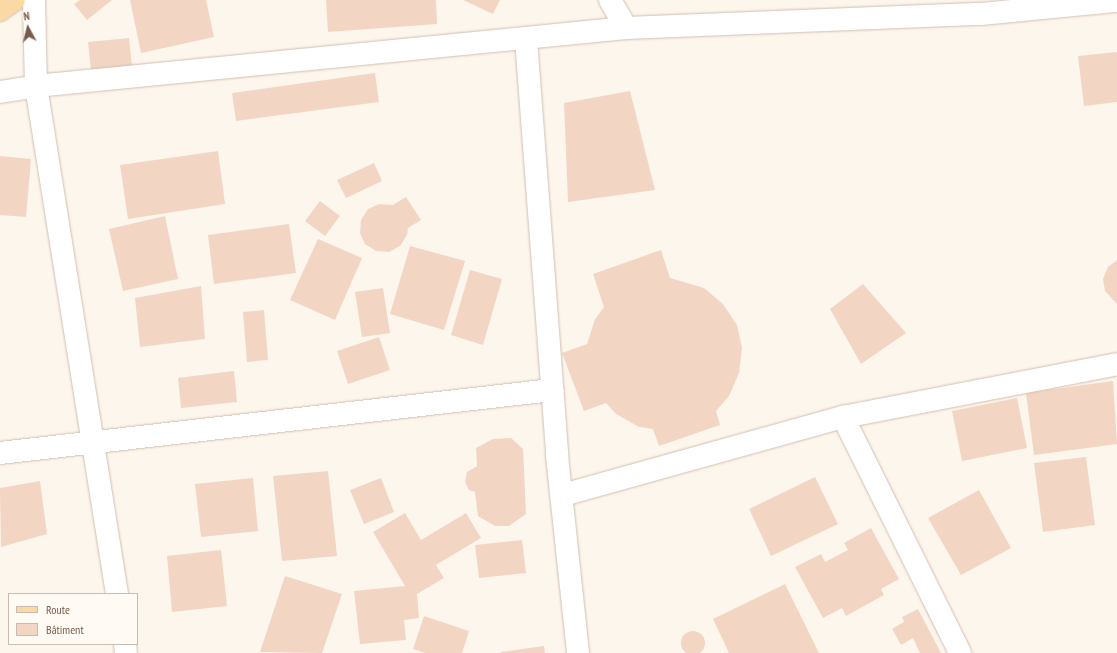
<!DOCTYPE html>
<html>
<head>
<meta charset="utf-8">
<style>
  body { margin:0 }
  #map { position:relative; width:1117px; height:653px; overflow:hidden; background:#fdf6ec; font-family:"PT Sans Narrow",sans-serif }
  div>[style] { position:absolute }
  .building>* { inset:0; background:#f3d5c3 }
  .round { border-radius:50% }
  .roads { filter:drop-shadow(0 0 1px #d1beb0) drop-shadow(0 0 1px #d1beb0) }
  .minor>* { height:22px; margin:-11px; padding:0 11px; transform-origin:11px; border-radius:11px; background:#fff }
  .primary>* { height:22px; margin:-11px; padding:0 11px; transform-origin:11px; border-radius:11px; background:#fbd9a5 }
  span { translate:-50% -50%; white-space:nowrap; text-align:center; line-height:1.15; -webkit-text-stroke:3px #fffaf3; paint-order:stroke }
  .legend { position:absolute; left:8px; top:593px; width:130px; height:52px; box-sizing:border-box; background:#fffaf3; border:1px solid #cabbb1; margin:0; padding:5px 7px; list-style:none; font-size:12px; color:#7a5c4d }
  .legend li { display:flex; align-items:center; gap:8px; height:20px }
  .legend b { width:20px; border:1px solid #cabbb1 }
  .north { position:absolute; left:8px; top:8px; width:40px; height:40px; -webkit-text-stroke:3px #fffaf3; paint-order:stroke; rotate:353deg; font-size:11px; font-weight:700; line-height:16px; text-align:center; color:#7a5c4d }
  .north::after { content:''; display:block; margin:auto; width:14px; height:18px; background:#7a5c4d; clip-path:polygon(50% 0,100% 100%,50% 72%,0 100%) }
</style>
</head>
<body>
<div id="map">
  <div class="building">
    <i style="clip-path:polygon(80px 0,112px 0,87px 20px,74px 4px)"></i>
    <i style="clip-path:polygon(130px 0,206px 0,214px 37px,141px 53px)"></i>
    <i style="clip-path:polygon(326px 0,436px 0,437px 24px,328px 32px)"></i>
    <i style="clip-path:polygon(463px 0,500px 0,493px 14px)"></i>
    <i style="clip-path:polygon(129px 38px,132px 66px,91px 71px,88px 42px)"></i>
    <i style="clip-path:polygon(1117px 52px,1117px 102px,1084px 106px,1078px 56px)"></i>
    <i style="clip-path:polygon(375px 73px,379px 102px,236px 121px,232px 93px)"></i>
    <i style="clip-path:polygon(630px 91px,655px 190px,568px 202px,564px 103px)"></i>
    <i style="clip-path:polygon(218px 151px,225px 204px,128px 219px,120px 165px)"></i>
    <i style="clip-path:polygon(0 156px,31px 159px,26px 217px,0 215px)"></i>
    <i style="clip-path:polygon(374px 163px,382px 181px,346px 198px,337px 180px)"></i>
    <i style="clip-path:polygon(406px 197px,421px 220px,408px 228px,407px 235px,400px 246px,389px 252px,376px 251px,365px 244px,360px 233px,361px 220px,368px 209px,379px 204px,393px 205px)"></i>
    <i style="clip-path:polygon(320px 201px,340px 216px,325px 236px,305px 221px)"></i>
    <i style="clip-path:polygon(165px 216px,178px 279px,123px 291px,109px 229px)"></i>
    <i style="clip-path:polygon(289px 224px,296px 273px,214px 284px,208px 235px)"></i>
    <i style="clip-path:polygon(318px 239px,362px 258px,335px 320px,290px 300px)"></i>
    <i style="clip-path:polygon(410px 246px,465px 261px,444px 330px,390px 314px)"></i>
    <i style="clip-path:polygon(661px 250px,670px 278px,704px 288px,723px 304px,737px 325px,742px 348px,739px 373px,729px 396px,716px 411px,720px 425px,659px 446px,653px 429px,639px 427px,616px 414px,606px 403px,584px 411px,562px 353px,587px 344px,595px 319px,604px 307px,593px 274px)"></i>
    <i style="clip-path:polygon(1117px 260px,1117px 304px,1105px 291px,1103px 279px,1108px 267px)"></i>
    <i style="clip-path:polygon(470px 270px,502px 279px,483px 345px,451px 335px)"></i>
    <i style="clip-path:polygon(863px 284px,906px 333px,861px 364px,830px 309px)"></i>
    <i style="clip-path:polygon(201px 286px,205px 339px,140px 347px,135px 298px)"></i>
    <i style="clip-path:polygon(383px 288px,390px 333px,362px 337px,355px 292px)"></i>
    <i style="clip-path:polygon(264px 310px,268px 360px,247px 362px,243px 312px)"></i>
    <i style="clip-path:polygon(379px 337px,390px 370px,348px 384px,337px 351px)"></i>
    <i style="clip-path:polygon(234px 371px,237px 402px,181px 408px,178px 378px)"></i>
    <i style="clip-path:polygon(1113px 381px,1117px 444px,1034px 455px,1026px 393px)"></i>
    <i style="clip-path:polygon(1017px 398px,1027px 448px,962px 461px,952px 411px)"></i>
    <i style="clip-path:polygon(511px 438px,523px 449px,526px 514px,509px 526px,495px 526px,478px 516px,475px 492px,469px 490px,465px 482px,467px 472px,477px 466px,476px 448px,493px 439px)"></i>
    <i style="clip-path:polygon(1086px 457px,1095px 525px,1043px 532px,1034px 463px)"></i>
    <i style="clip-path:polygon(328px 471px,337px 556px,282px 561px,273px 476px)"></i>
    <i style="clip-path:polygon(815px 477px,838px 524px,771px 556px,749px 509px)"></i>
    <i style="clip-path:polygon(253px 478px,258px 531px,201px 537px,195px 484px)"></i>
    <i style="clip-path:polygon(381px 478px,394px 512px,364px 524px,350px 490px)"></i>
    <i style="clip-path:polygon(40px 481px,47px 534px,1px 547px,0 488px)"></i>
    <i style="clip-path:polygon(979px 490px,1011px 548px,961px 575px,928px 518px)"></i>
    <i style="clip-path:polygon(405px 513px,421px 540px,466px 513px,481px 538px,436px 565px,444px 578px,417px 594px,419px 618px,404px 620px,406px 640px,360px 644px,354px 591px,405px 586px,373px 532px)"></i>
    <i style="clip-path:polygon(871px 528px,899px 579px,881px 589px,884px 595px,846px 616px,842px 608px,823px 618px,795px 567px,821px 554px,825px 562px,848px 550px,844px 543px)"></i>
    <i style="clip-path:polygon(522px 540px,526px 573px,479px 578px,475px 545px)"></i>
    <i style="clip-path:polygon(221px 550px,227px 606px,172px 612px,167px 556px)"></i>
    <i style="clip-path:polygon(285px 576px,342px 594px,322px 653px,260px 652px)"></i>
    <i style="clip-path:polygon(785px 584px,819px 653px,729px 653px,713px 619px)"></i>
    <i style="clip-path:polygon(918px 609px,941px 653px,920px 653px,913px 638px,901px 645px,892px 629px,904px 622px,902px 617px)"></i>
    <i style="clip-path:polygon(424px 616px,469px 631px,462px 653px,425px 653px,413px 649px)"></i>
    <i class="round" style="left:681px;top:631px;width:24px;height:24px"></i>
    <i style="clip-path:polygon(544px 646px,545px 653px,501px 653px,501px 652px)"></i>
  </div>
  <div class="roads">
    <div class="minor">
      <i style="left:34px;top:0;width:86px;rotate:88.7deg"></i>
      <i style="left:36px;top:86px;width:514px;rotate:80.94deg"></i>
      <i style="left:610px;top:0;width:32px;rotate:60deg"></i>
      <i style="left:526px;top:39px;width:418px;rotate:85.7deg"></i>
      <i style="left:557px;top:456px;width:198px;rotate:83.9deg"></i>
      <i style="left:0;top:92px;width:36px;rotate:-9deg"></i>
      <i style="left:36px;top:86px;width:593px;rotate:-5.61deg"></i>
      <i style="left:626px;top:28px;width:355px;rotate:-2.3deg"></i>
      <i style="left:981px;top:14px;width:137px;rotate:-5.5deg"></i>
      <i style="left:843px;top:417px;width:263px;rotate:63.6deg"></i>
      <i style="left:0;top:453px;width:556px;rotate:-6.51deg"></i>
      <i style="left:563px;top:495px;width:291px;rotate:-15.6deg"></i>
      <i style="left:843px;top:417px;width:279px;rotate:-10.9deg"></i>
      <i style="left:125px;top:644px;width:9px;rotate:84deg"></i>
    </div>
    <div class="primary">
      <i style="left:0;top:10px;width:17px;rotate:-36deg"></i>
    </div>
  </div>
  <ul class="legend">
  <li><b style="height:5px;background:#fbd9a5"></b>Route</li>
  <li><b style="height:11px;background:#f3d5c3"></b>Bâtiment</li>
  </ul>
  <div class="north">N</div>
</div>
</body>
</html>
